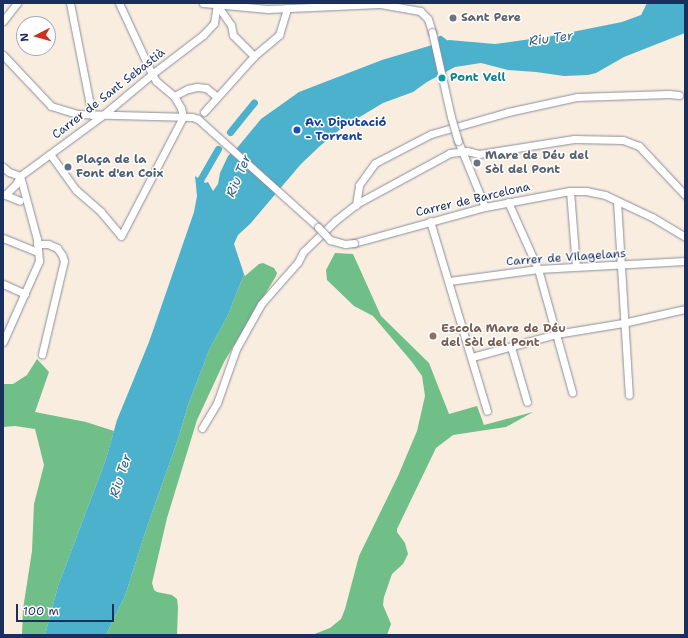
<!DOCTYPE html>
<html>
<head>
<meta charset="utf-8">
<style>
  body { margin:0 }
  #map { position:relative; width:688px; height:638px; overflow:hidden; background:#f9eddf; font-family:"Shantell Sans",sans-serif }
  div>[style] { position:absolute }
  .forest>* { inset:0; background:#70be88 }
  .water>* { inset:0; background:#4cb1cc }
  .canal>* { height:7px; margin:-3.5px; padding:0 3.5px; transform-origin:3.5px; border-radius:3.5px; background:#4cb1cc }
  .roads { filter:drop-shadow(0 0 1px #8a8e9e) drop-shadow(0 0 1px #8a8e9e) }
  .minor>* { height:7px; margin:-3.5px; padding:0 3.5px; transform-origin:3.5px; border-radius:3.5px; background:#fff }
  .bridges { filter:drop-shadow(0 0 1px #8a8e9e) drop-shadow(0 0 1px #8a8e9e) }
  .minor-bridge>* { height:7px; margin:-3.5px; padding:0 3.5px; transform-origin:3.5px; border-radius:3.5px; background:#fff }
  .dots>* { width:11px; height:11px; translate:-50% -50%; box-sizing:border-box; border:2px solid #fff; border-radius:50% }
  span { translate:-50% -50%; white-space:nowrap; text-align:center; line-height:1.15; -webkit-text-stroke:3px #fff; paint-order:stroke }
  .worship-label { font-size:12px; color:#5b616d; font-weight:700 }
  .left { translate:0 -50%; text-align:left }
  .culture-label { font-size:12px; color:#0d838f; font-weight:700 }
  .street-label { font-size:12px; color:#1b2f5e }
  .transit-label { font-size:12px; color:#164399; font-weight:700 }
  .service-label { font-size:12px; color:#4e5e75; font-weight:700 }
  .education-label { font-size:12px; color:#785e54; font-weight:700 }
  .water-label { font-size:13px; color:#2c5c84; font-style:italic }
  .frame { position:absolute; inset:0; border:4px solid #1b2f5e; pointer-events:none }
  .north { position:absolute; left:16px; top:16px; width:40px; height:40px; box-sizing:border-box; background:#fff; border:1px solid #a4acbf; border-radius:50%; rotate:264deg; font-size:11px; font-weight:700; line-height:16px; text-align:center; color:#1b2f5e }
  .north::after { content:''; display:block; margin:auto; width:14px; height:18px; background:#c8321e; clip-path:polygon(50% 0,100% 100%,50% 72%,0 100%) }
  .scale { position:absolute; left:16px; top:604px; width:98px; height:18px; box-sizing:border-box; border:2px solid #1b2f5e; border-top:0; padding-left:5px; font-size:12px; line-height:14px; white-space:nowrap; color:#1b2f5e; -webkit-text-stroke:3px #fff; paint-order:stroke }
</style>
</head>
<body>
<div id="map">
  <div class="forest">
    <i style="clip-path:polygon(335px 253px,353px 254px,381px 316px,429px 363px,449px 414px,477px 406px,484px 425px,533px 412px,506px 427px,453px 435px,436px 448px,397px 529px,397px 532px,405px 543px,408px 554px,403px 564px,392px 574px,384px 597px,383px 605px,391px 624px,387px 635px,312px 635px,330px 628px,341px 619px,345px 609px,359px 556px,398px 476px,417px 431px,425px 396px,422px 376px,412px 362px,373px 316px,354px 306px,327px 280px,326px 270px)"></i>
    <i style="clip-path:polygon(263px 263px,274px 268px,277px 273px,276px 276px,224px 362px,197px 420px,167px 518px,152px 583px,154px 590px,157px 592px,172px 595px,177px 599px,178px 607px,177px 635px,106px 635px,125px 596px,146px 530px,178px 439px,188px 405px,210px 348px,228px 315px,244px 274px,245px 276px,259px 264px)"></i>
    <i style="clip-path:polygon(37px 359px,49px 372px,35px 412px,86px 422px,114px 431px,106px 459px,58px 586px,45px 635px,22px 635px,23px 609px,32px 551px,34px 504px,44px 465px,35px 429px,15px 426px,3px 427px,3px 384px,13px 384px,27px 375px)"></i>
  </div>
  <div class="water">
    <i style="clip-path:polygon(647px 3px,685px 3px,685px 33px,624px 57px,596px 73px,588px 75px,564px 76px,536px 72px,508px 70px,481px 63px,455px 67px,427px 82px,413px 92px,383px 103px,343px 127px,320px 146px,301px 164px,250px 224px,238px 235px,234px 244px,244px 274px,228px 315px,210px 348px,188px 405px,178px 439px,146px 530px,125px 596px,106px 635px,45px 635px,58px 586px,106px 459px,117px 420px,149px 342px,194px 212px,197px 196px,195px 176px,205px 183px,208px 182px,213px 191px,218px 184px,220px 173px,228px 156px,237px 148px,261px 119px,299px 92px,382px 60px,449px 40px,495px 44px,552px 36px,622px 22px,641px 15px)"></i>
  </div>
  <div class="canal">
    <i style="left:440px;top:39px;width:14px;rotate:39deg"></i>
    <i style="left:230px;top:132px;width:38px;rotate:-51deg"></i>
    <i style="left:201px;top:189px;width:9px;rotate:-96deg"></i>
    <i style="left:200px;top:180px;width:36px;rotate:-60deg"></i>
  </div>
  <div class="roads">
    <div class="minor">
      <i style="left:70px;top:3px;width:114px;rotate:78.9deg"></i>
      <i style="left:119px;top:3px;width:78px;rotate:65.1deg"></i>
      <i style="left:152px;top:74px;width:8px;rotate:60deg"></i>
      <i style="left:156px;top:81px;width:23px;rotate:40deg"></i>
      <i style="left:174px;top:96px;width:14px;rotate:60deg"></i>
      <i style="left:181px;top:108px;width:9px;rotate:77deg"></i>
      <i style="left:203px;top:3px;width:65px;rotate:5.3deg"></i>
      <i style="left:268px;top:9px;width:112px;rotate:-2.6deg"></i>
      <i style="left:380px;top:4px;width:41px;rotate:9.9deg"></i>
      <i style="left:420px;top:11px;width:11px;rotate:45deg"></i>
      <i style="left:428px;top:19px;width:14px;rotate:73deg"></i>
      <i style="left:217px;top:5px;width:24px;rotate:55deg"></i>
      <i style="left:231px;top:25px;width:10px;rotate:79deg"></i>
      <i style="left:233px;top:35px;width:30px;rotate:45deg"></i>
      <i style="left:3px;top:21px;width:23px;rotate:-52deg"></i>
      <i style="left:3px;top:55px;width:70px;rotate:46.7deg"></i>
      <i style="left:51px;top:106px;width:27px;rotate:17deg"></i>
      <i style="left:77px;top:114px;width:115px;rotate:1.5deg"></i>
      <i style="left:192px;top:117px;width:6px;rotate:18deg"></i>
      <i style="left:198px;top:119px;width:161px;rotate:42deg"></i>
      <i style="left:174px;top:96px;width:16px;rotate:-27deg"></i>
      <i style="left:188px;top:89px;width:9px;rotate:-13deg"></i>
      <i style="left:197px;top:87px;width:9px;rotate:6deg"></i>
      <i style="left:206px;top:88px;width:14px;rotate:39deg"></i>
      <i style="left:204px;top:112px;width:75px;rotate:-48.2deg"></i>
      <i style="left:254px;top:56px;width:33px;rotate:-40deg"></i>
      <i style="left:279px;top:35px;width:28px;rotate:-73deg"></i>
      <i style="left:458px;top:141px;width:71px;rotate:67.8deg"></i>
      <i style="left:50px;top:154px;width:44px;rotate:54.2deg"></i>
      <i style="left:76px;top:190px;width:33px;rotate:41deg"></i>
      <i style="left:101px;top:212px;width:31px;rotate:50deg"></i>
      <i style="left:121px;top:236px;width:134px;rotate:-62.5deg"></i>
      <i style="left:3px;top:167px;width:8px;rotate:40deg"></i>
      <i style="left:9px;top:172px;width:12px;rotate:20deg"></i>
      <i style="left:570px;top:191px;width:76px;rotate:85.5deg"></i>
      <i style="left:3px;top:194px;width:18px;rotate:22deg"></i>
      <i style="left:5px;top:195px;width:16px;rotate:-45deg"></i>
      <i style="left:16px;top:184px;width:9px;rotate:-63deg"></i>
      <i style="left:20px;top:176px;width:103px;rotate:-36.3deg"></i>
      <i style="left:103px;top:115px;width:64px;rotate:-39.9deg"></i>
      <i style="left:152px;top:74px;width:64px;rotate:-37.4deg"></i>
      <i style="left:203px;top:35px;width:16px;rotate:-47deg"></i>
      <i style="left:214px;top:23px;width:20px;rotate:-81deg"></i>
      <i style="left:617px;top:201px;width:194px;rotate:86.5deg"></i>
      <i style="left:508px;top:202px;width:73px;rotate:65.9deg"></i>
      <i style="left:538px;top:269px;width:128px;rotate:74.5deg"></i>
      <i style="left:356px;top:205px;width:20px;rotate:-81deg"></i>
      <i style="left:359px;top:185px;width:27px;rotate:-54deg"></i>
      <i style="left:375px;top:163px;width:63px;rotate:-27.4deg"></i>
      <i style="left:431px;top:134px;width:80px;rotate:-15.9deg"></i>
      <i style="left:508px;top:112px;width:71px;rotate:-12.3deg"></i>
      <i style="left:577px;top:97px;width:92px;rotate:-1.9deg"></i>
      <i style="left:669px;top:94px;width:10px;rotate:6deg"></i>
      <i style="left:430px;top:221px;width:198px;rotate:73.3deg"></i>
      <i style="left:3px;top:238px;width:38px;rotate:22deg"></i>
      <i style="left:354px;top:243px;width:136px;rotate:-15.4deg"></i>
      <i style="left:485px;top:207px;width:86px;rotate:-10.7deg"></i>
      <i style="left:570px;top:191px;width:16px"></i>
      <i style="left:586px;top:191px;width:19px;rotate:12deg"></i>
      <i style="left:605px;top:195px;width:52px;rotate:25.1deg"></i>
      <i style="left:652px;top:217px;width:39px;rotate:31deg"></i>
      <i style="left:37px;top:244px;width:11px"></i>
      <i style="left:48px;top:244px;width:10px;rotate:24deg"></i>
      <i style="left:57px;top:248px;width:9px;rotate:54deg"></i>
      <i style="left:62px;top:255px;width:6px;rotate:72deg"></i>
      <i style="left:64px;top:261px;width:96px;rotate:103.3deg"></i>
      <i style="left:449px;top:281px;width:90px;rotate:-7.7deg"></i>
      <i style="left:538px;top:269px;width:147px;rotate:-3.1deg"></i>
      <i style="left:3px;top:284px;width:24px;rotate:24deg"></i>
      <i style="left:3px;top:342px;width:89px;rotate:-66deg"></i>
      <i style="left:39px;top:261px;width:22px;rotate:-95deg"></i>
      <i style="left:37px;top:239px;width:65px;rotate:-105.1deg"></i>
      <i style="left:511px;top:347px;width:57px;rotate:73.8deg"></i>
      <i style="left:472px;top:357px;width:87px;rotate:-15.3deg"></i>
      <i style="left:556px;top:334px;width:68px;rotate:-9.3deg"></i>
      <i style="left:623px;top:323px;width:64px;rotate:-12.7deg"></i>
      <i style="left:202px;top:428px;width:29px;rotate:-59deg"></i>
      <i style="left:217px;top:403px;width:57px;rotate:-70.6deg"></i>
      <i style="left:236px;top:349px;width:51px;rotate:-60.9deg"></i>
      <i style="left:261px;top:304px;width:56px;rotate:-48.6deg"></i>
      <i style="left:298px;top:262px;width:11px;rotate:-63deg"></i>
      <i style="left:303px;top:252px;width:46px;rotate:-44.1deg"></i>
      <i style="left:336px;top:220px;width:28px;rotate:-38deg"></i>
      <i style="left:358px;top:203px;width:105px;rotate:-28.5deg"></i>
      <i style="left:450px;top:153px;width:17px;rotate:-7deg"></i>
      <i style="left:467px;top:151px;width:12px;rotate:14deg"></i>
      <i style="left:479px;top:154px;width:96px;rotate:-9deg"></i>
      <i style="left:574px;top:139px;width:49px;rotate:1.2deg"></i>
      <i style="left:623px;top:140px;width:17px;rotate:21deg"></i>
      <i style="left:639px;top:146px;width:67px;rotate:46.8deg"></i>
    </div>
  </div>
  <div class="bridges">
    <div class="minor-bridge">
      <i style="left:432px;top:32px;width:87px;rotate:77.4deg"></i>
      <i style="left:451px;top:117px;width:25px;rotate:74deg"></i>
      <i style="left:318px;top:227px;width:18px;rotate:47deg"></i>
      <i style="left:330px;top:240px;width:16px;rotate:15deg"></i>
      <i style="left:345px;top:244px;width:9px;rotate:-6deg"></i>
    </div>
  </div>
  <div class="dots">
    <i style="left:453px;top:18px;background:#6b7280"></i>
    <i style="left:442px;top:78px;background:#0f9aa8"></i>
    <i style="left:297px;top:130px;background:#1a4fb4"></i>
    <i style="left:477px;top:163px;background:#6b7280"></i>
    <i style="left:68px;top:167px;background:#5c6f8a"></i>
    <i style="left:433px;top:336px;background:#8d6e63"></i>
  </div>
  <div class="worship-label">
    <span class="left" style="left:461px;top:18px">Sant Pere</span>
    <span class="left" style="left:485px;top:163px">Mare de Déu del<br>Sòl del Pont</span>
  </div>
  <div class="culture-label">
    <span class="left" style="left:450px;top:78px">Pont Vell</span>
  </div>
  <div class="street-label">
    <span style="left:109px;top:94px;rotate:-38deg">Carrer de Sant Sebastià</span>
    <span style="left:473px;top:200px;rotate:-13deg">Carrer de Barcelona</span>
    <span style="left:566px;top:258px;rotate:-4deg">Carrer de Vilagelans</span>
  </div>
  <div class="transit-label">
    <span class="left" style="left:305px;top:130px">Av. Diputació<br>- Torrent</span>
  </div>
  <div class="service-label">
    <span class="left" style="left:76px;top:167px">Plaça de la<br>Font d'en Coix</span>
  </div>
  <div class="education-label">
    <span class="left" style="left:441px;top:336px">Escola Mare de Déu<br>del Sòl del Pont</span>
  </div>
  <div class="water-label">
    <span style="left:551px;top:39px;rotate:-8deg">Riu Ter</span>
    <span style="left:239px;top:176px;rotate:-67deg">Riu Ter</span>
    <span style="left:121px;top:476px;rotate:-72deg">Riu Ter</span>
  </div>
  <div class="frame"></div>
  <div class="north">N</div>
  <div class="scale">100 m</div>
</div>
</body>
</html>
